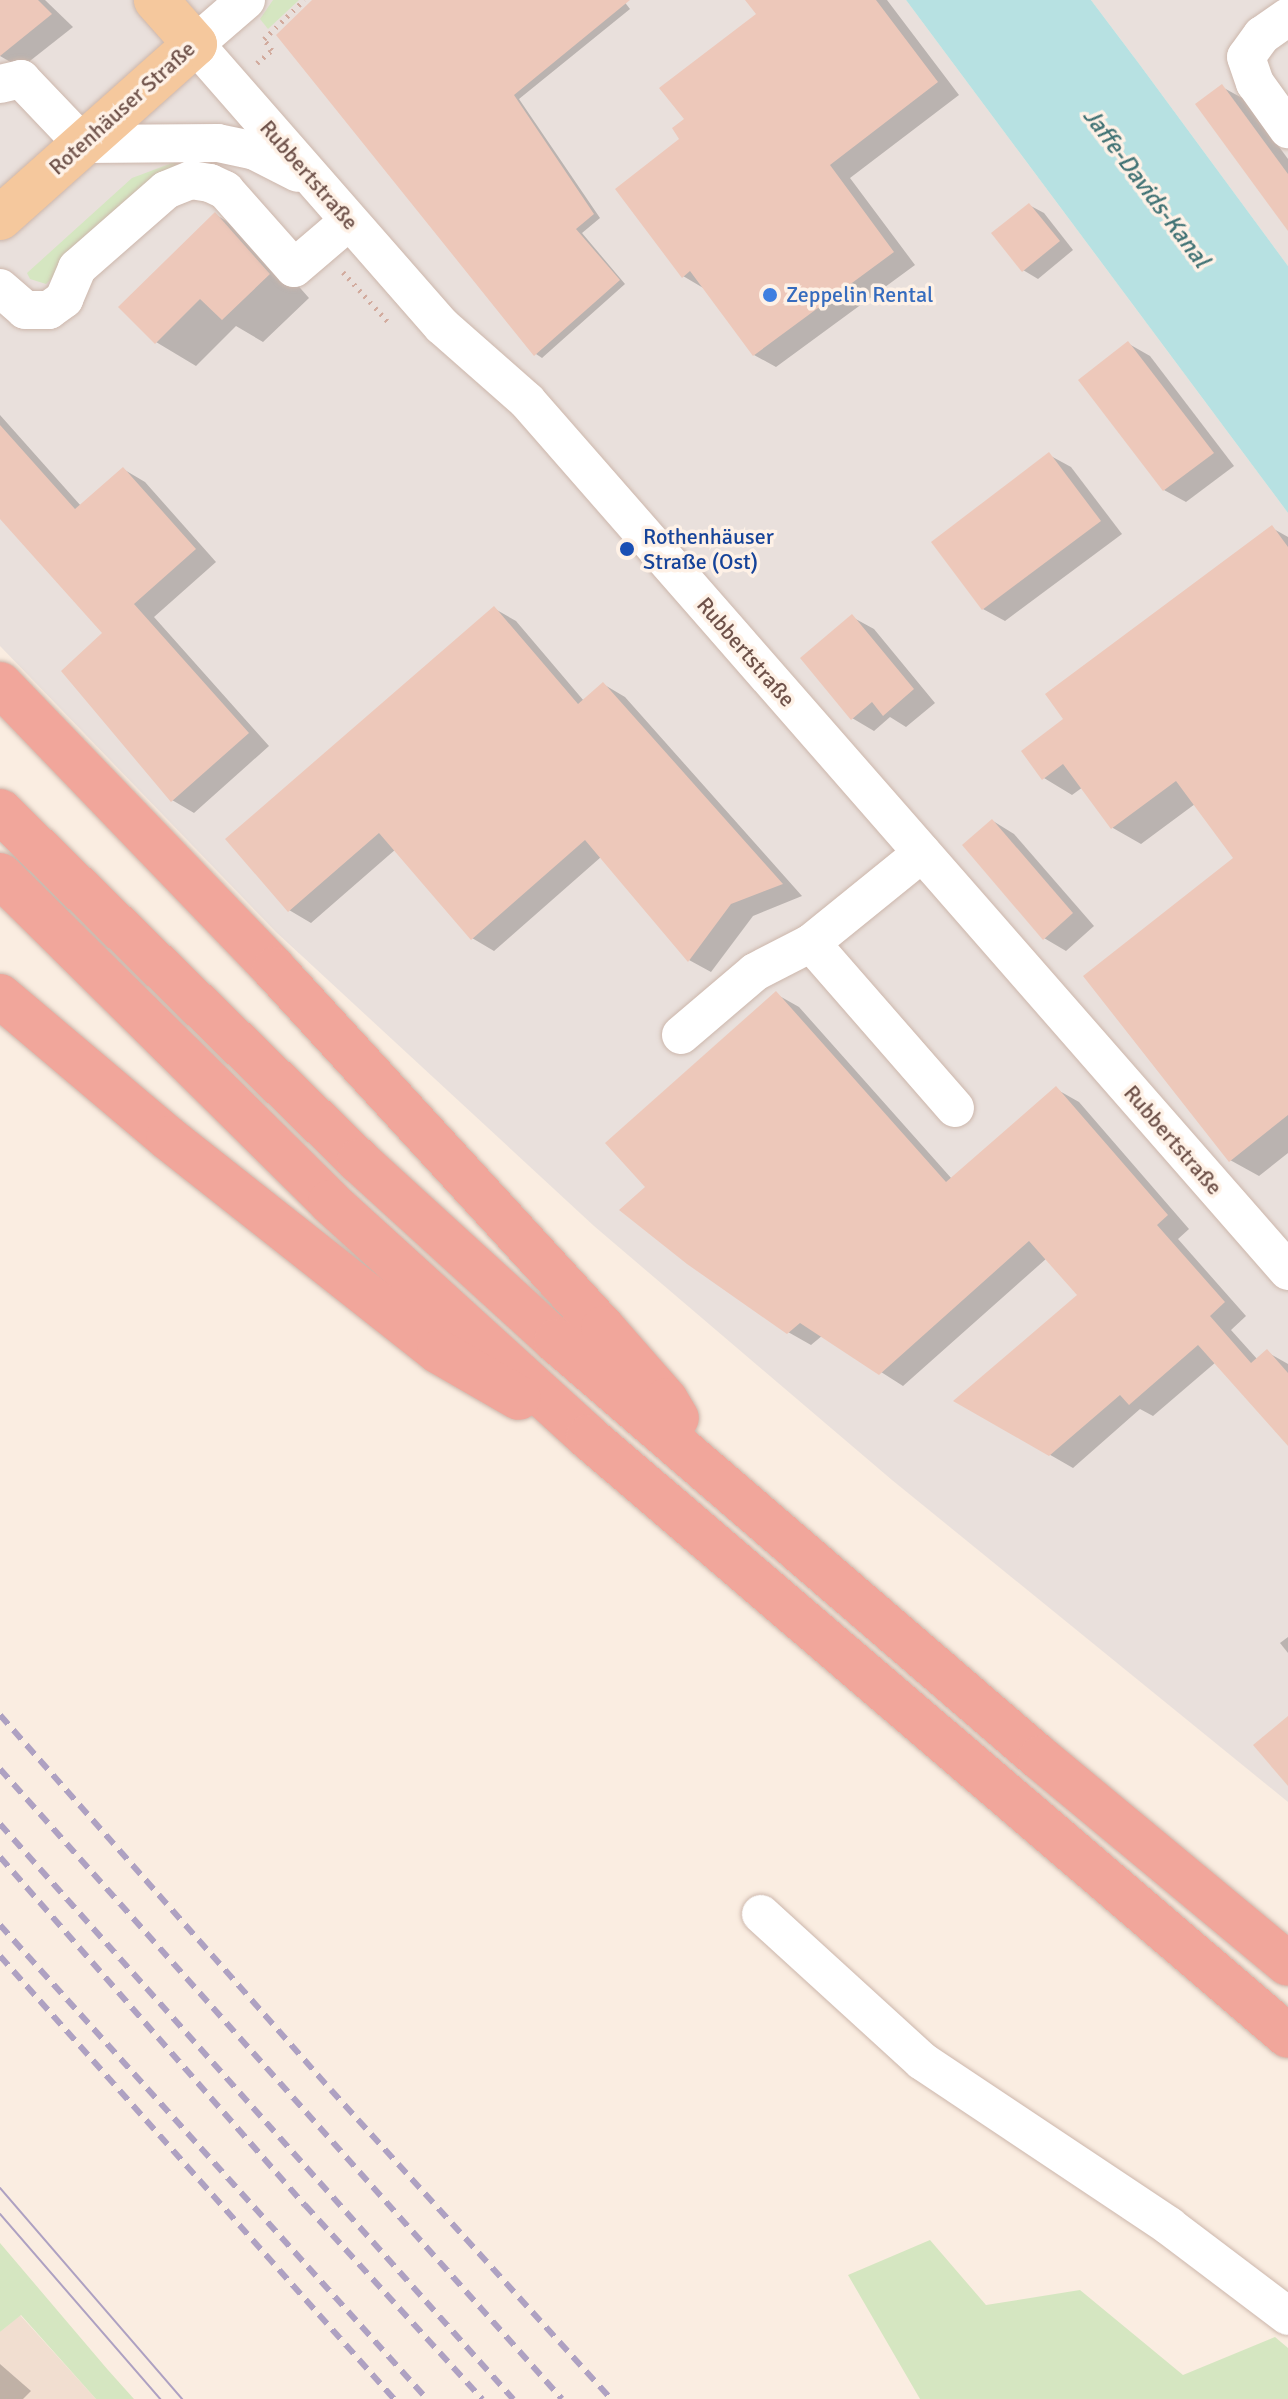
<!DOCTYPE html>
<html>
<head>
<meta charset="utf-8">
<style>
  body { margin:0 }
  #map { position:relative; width:1288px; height:2399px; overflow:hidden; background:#faede1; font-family:Signika,sans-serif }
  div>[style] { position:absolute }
  .residential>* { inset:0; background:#f1ded0 }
  .industrial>* { inset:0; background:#e9e0dc }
  .green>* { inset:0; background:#d5e6c1 }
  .water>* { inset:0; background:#b7e1e2 }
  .shadow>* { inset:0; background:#0003 }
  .building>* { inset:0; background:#edc8ba }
  .path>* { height:5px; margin-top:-2.5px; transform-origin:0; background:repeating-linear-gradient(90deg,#d2ab9e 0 2px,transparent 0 8px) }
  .roads { filter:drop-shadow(0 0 2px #ccb6ab) drop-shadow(0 0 2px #ccb6ab) }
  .minor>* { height:38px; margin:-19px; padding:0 19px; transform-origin:19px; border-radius:19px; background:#fff }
  .major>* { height:44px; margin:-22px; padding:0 22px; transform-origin:22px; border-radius:22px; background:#f5c89d }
  .highway>* { height:44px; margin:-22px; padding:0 22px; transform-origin:22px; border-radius:22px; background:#f1a69b }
  .tram>* { height:2px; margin:-1px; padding:0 1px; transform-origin:1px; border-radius:1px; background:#aea1c2 }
  .rail>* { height:6px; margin-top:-3px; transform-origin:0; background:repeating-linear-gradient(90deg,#aea1c2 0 12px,transparent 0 20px) }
  .dots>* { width:22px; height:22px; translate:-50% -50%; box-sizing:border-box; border:4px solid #fef1e6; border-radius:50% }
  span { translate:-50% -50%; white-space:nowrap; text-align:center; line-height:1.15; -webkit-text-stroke:7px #fef1e6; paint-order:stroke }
  .street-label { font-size:22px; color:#6f524a }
  .shop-label { font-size:22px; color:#366cbe }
  .left { translate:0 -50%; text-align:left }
  .transit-label { font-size:22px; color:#164399 }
  .water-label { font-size:24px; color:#407274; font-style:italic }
</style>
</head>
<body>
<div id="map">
  <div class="residential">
    <i style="clip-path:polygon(20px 2315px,96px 2399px,0 2399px,0 2332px)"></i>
  </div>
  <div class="industrial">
    <i style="clip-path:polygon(0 0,906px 0,1288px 513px,1288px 1802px,892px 1480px,594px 1226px,276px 932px,0 646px)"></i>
    <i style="clip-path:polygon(1091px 0,1288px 0,1288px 266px,1140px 65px)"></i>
  </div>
  <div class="green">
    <i style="clip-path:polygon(273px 0,299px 0,268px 29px,260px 19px)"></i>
    <i style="clip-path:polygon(175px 162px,179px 171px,147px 188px,46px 284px,30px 279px,27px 273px,132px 178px)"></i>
    <i style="clip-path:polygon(930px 2240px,986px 2305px,1080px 2290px,1183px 2375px,1275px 2337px,1288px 2348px,1288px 2399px,920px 2399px,848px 2275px)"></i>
    <i style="clip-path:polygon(0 2243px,108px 2370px,134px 2399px,96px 2399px,21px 2315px,0 2332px)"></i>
  </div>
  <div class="water">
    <i style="clip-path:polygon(906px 0,1091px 0,1140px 65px,1288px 266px,1288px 513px)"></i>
  </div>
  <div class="shadow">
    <i style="clip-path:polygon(0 0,45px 0,73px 27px,21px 68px,0 56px)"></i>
    <i style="clip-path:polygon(314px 0,623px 0,630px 9px,519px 99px,600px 218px,582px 233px,625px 284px,542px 358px,536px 354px)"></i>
    <i style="clip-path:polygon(748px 0,887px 0,959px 95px,850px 178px,915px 265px,776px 367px,754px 355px,705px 289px,683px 276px,682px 139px,687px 119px,759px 15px)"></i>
    <i style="clip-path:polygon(1222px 87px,1244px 99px,1288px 159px,1288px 219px)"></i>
    <i style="clip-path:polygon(1029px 205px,1044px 213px,1073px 250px,1038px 279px,1023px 270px)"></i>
    <i style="clip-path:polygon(216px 215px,256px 238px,309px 298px,263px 342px,236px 326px,196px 366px,156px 342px)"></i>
    <i style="clip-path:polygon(1129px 344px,1150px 356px,1234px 466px,1186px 502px,1164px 490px)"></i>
    <i style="clip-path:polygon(0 415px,81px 506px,123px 469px,145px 482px,216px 562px,154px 617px,269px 746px,194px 813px,172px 800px,105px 633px,0 516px)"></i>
    <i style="clip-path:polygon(1049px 455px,1071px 467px,1122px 534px,1005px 621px,983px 609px)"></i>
    <i style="clip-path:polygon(1272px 528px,1288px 537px,1288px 1153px,1259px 1176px,1230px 1160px,1236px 858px,1195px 804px,1141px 844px,1113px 828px,1083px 787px,1072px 795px,1044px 778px,1066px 719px)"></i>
    <i style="clip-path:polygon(495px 609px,516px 621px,584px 701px,603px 684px,625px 697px,802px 896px,753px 916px,711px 972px,689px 960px,601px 857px,494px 951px,472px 938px,396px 849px,311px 923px,289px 910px)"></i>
    <i style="clip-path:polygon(852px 617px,874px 629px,935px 703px,906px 727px,890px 717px,874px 731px,852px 718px)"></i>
    <i style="clip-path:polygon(993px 821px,1014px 834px,1094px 926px,1066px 951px,1044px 938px)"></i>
    <i style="clip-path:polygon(776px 994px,799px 1007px,952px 1179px,1056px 1089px,1079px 1102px,1189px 1229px,1178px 1239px,1246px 1316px,1231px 1330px,1258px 1360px,1267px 1352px,1288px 1364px,1288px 1443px,1216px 1362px,1153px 1416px,1140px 1409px,1073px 1468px,956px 1401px,1079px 1295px,1047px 1258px,903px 1386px,823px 1335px,811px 1345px,788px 1332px,648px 1188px)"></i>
    <i style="clip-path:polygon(1288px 1637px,1288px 1653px,1280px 1643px)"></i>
    <i style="clip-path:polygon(0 2364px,31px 2391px,23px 2399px,0 2399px)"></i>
  </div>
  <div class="building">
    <i style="clip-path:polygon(0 0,38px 0,52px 14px,0 56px)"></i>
    <i style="clip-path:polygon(312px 0,630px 0,514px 95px,594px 214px,576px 229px,620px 280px,534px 356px,276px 35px)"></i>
    <i style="clip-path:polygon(745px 0,876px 0,938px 82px,830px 165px,894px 252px,753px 356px,690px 271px,682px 278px,615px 189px,679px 139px,672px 128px,684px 119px,659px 88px,756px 14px)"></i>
    <i style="clip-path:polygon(1222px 84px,1288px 174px,1288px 231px,1195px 104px)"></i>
    <i style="clip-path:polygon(1029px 203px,1060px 241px,1022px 272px,991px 233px)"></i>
    <i style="clip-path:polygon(215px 212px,270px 274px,222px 320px,200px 299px,155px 344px,118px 307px)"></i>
    <i style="clip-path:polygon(1128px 341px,1214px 453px,1163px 491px,1078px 380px)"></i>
    <i style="clip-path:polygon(0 425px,75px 509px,123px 467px,196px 549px,134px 604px,249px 733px,171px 802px,61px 671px,102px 633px,0 519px)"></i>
    <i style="clip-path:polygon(1049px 452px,1101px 521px,982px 610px,931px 542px)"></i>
    <i style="clip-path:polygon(1272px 525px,1288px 547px,1288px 1115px,1229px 1162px,1083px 976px,1233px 858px,1176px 781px,1111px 829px,1063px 764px,1042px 780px,1021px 751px,1063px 719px,1045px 694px)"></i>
    <i style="clip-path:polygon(494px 606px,578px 704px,603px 682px,783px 884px,731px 904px,688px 962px,585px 840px,471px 940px,379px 833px,288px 912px,225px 839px)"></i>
    <i style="clip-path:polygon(852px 614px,914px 689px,883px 716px,872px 702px,851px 720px,800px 658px)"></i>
    <i style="clip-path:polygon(992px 819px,1073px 913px,1043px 940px,962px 845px)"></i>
    <i style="clip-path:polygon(776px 991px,946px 1182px,1056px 1086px,1168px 1215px,1157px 1225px,1225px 1302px,1210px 1316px,1251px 1363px,1267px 1349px,1288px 1373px,1288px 1446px,1198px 1345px,1129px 1405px,1120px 1395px,1049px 1456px,953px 1401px,1077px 1295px,1029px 1241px,879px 1375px,800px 1323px,787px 1334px,687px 1264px,619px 1210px,645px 1187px,605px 1143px)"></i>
    <i style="clip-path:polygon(1288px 1716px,1288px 1786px,1253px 1745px)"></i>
  </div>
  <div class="path">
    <i style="left:264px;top:39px;width:56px;rotate:-44.3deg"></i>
    <i style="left:257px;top:63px;width:20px;rotate:-41deg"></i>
    <i style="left:272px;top:50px;width:15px;rotate:-127deg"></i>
    <i style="left:343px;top:272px;width:70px;rotate:47.9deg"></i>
  </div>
  <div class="roads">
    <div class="minor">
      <i style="left:246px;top:0;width:67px;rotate:139.2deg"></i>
      <i style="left:195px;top:44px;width:375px;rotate:48.8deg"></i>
      <i style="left:442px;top:326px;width:113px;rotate:41.4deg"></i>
      <i style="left:527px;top:401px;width:1156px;rotate:48.82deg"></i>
      <i style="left:1288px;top:17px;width:32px;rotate:145deg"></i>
      <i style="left:1262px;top:35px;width:27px;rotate:126deg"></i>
      <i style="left:1246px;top:57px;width:28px;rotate:71deg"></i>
      <i style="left:1255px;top:83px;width:57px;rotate:54.3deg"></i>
      <i style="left:0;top:84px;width:22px;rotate:-13deg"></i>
      <i style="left:21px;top:79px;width:90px;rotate:46.4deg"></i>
      <i style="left:83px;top:144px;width:135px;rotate:-0.4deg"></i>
      <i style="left:218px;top:143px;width:38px;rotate:12deg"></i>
      <i style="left:255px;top:151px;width:48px;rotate:27.1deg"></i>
      <i style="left:0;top:288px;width:33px;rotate:41deg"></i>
      <i style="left:25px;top:310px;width:24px"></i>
      <i style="left:49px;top:310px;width:19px;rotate:-36deg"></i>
      <i style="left:64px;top:299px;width:34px;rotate:-67deg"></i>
      <i style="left:77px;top:268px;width:118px;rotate:-41.2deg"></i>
      <i style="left:166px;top:190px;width:27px;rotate:-22deg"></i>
      <i style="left:191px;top:180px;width:19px;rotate:9deg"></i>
      <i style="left:210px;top:183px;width:17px;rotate:25deg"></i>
      <i style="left:225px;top:190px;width:104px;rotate:48.5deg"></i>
      <i style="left:294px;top:268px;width:72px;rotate:-40.5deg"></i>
      <i style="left:811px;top:943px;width:219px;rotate:48.9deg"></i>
      <i style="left:681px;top:1035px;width:97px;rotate:-40.4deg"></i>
      <i style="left:755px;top:972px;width:63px;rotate:-27.4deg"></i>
      <i style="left:811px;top:943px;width:143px;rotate:-39deg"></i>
      <i style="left:761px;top:1914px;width:218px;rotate:42.4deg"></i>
      <i style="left:922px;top:2061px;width:297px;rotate:33.7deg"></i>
      <i style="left:1169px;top:2226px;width:149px;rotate:37.1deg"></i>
    </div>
    <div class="major">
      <i style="left:0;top:218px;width:261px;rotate:-41.7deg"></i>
      <i style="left:195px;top:44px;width:59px;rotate:-131.6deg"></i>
    </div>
    <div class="highway">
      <i style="left:0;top:684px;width:395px;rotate:46.1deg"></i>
      <i style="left:274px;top:969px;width:487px;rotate:47.5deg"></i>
      <i style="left:603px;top:1328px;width:96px;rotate:48.8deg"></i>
      <i style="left:666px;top:1400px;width:21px;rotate:59deg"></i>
      <i style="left:0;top:811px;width:501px;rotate:44.27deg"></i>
      <i style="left:359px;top:1161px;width:267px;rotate:42.4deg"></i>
      <i style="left:556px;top:1341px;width:639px;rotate:40.75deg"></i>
      <i style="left:1040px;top:1758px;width:322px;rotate:39.7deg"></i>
      <i style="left:0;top:875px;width:465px;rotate:44.7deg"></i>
      <i style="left:330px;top:1202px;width:349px;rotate:42.3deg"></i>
      <i style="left:588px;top:1437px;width:921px;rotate:40.55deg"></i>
      <i style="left:0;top:996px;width:220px;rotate:40.2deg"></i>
      <i style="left:168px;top:1138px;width:345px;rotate:38.3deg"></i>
      <i style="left:439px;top:1352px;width:92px;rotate:29.9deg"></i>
    </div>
  </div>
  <div class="tram">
    <i style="left:0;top:2188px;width:279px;rotate:49.2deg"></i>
    <i style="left:0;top:2214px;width:245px;rotate:49.1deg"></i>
  </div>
  <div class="rail">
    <i style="left:0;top:1715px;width:500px;rotate:48.57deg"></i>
    <i style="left:331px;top:2090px;width:417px;rotate:47.8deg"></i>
    <i style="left:0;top:1769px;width:844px;rotate:48.27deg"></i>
    <i style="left:0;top:1824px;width:771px;rotate:48.26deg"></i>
    <i style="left:0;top:1857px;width:463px;rotate:48.8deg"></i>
    <i style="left:305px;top:2205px;width:263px;rotate:47.6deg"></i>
    <i style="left:0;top:1925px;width:638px;rotate:47.99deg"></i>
    <i style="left:0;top:1956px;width:593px;rotate:48.35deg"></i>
  </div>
  <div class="dots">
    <i style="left:770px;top:295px;background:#3f7fe0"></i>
    <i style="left:627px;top:549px;background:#1a4fb4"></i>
  </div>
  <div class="street-label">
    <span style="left:122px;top:108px;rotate:-42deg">Rotenhäuser Straße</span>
    <span style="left:309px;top:175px;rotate:49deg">Rubbertstraße</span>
    <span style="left:746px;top:652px;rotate:49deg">Rubbertstraße</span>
    <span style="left:1173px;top:1140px;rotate:49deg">Rubbertstraße</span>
  </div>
  <div class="shop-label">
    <span class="left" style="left:786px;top:295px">Zeppelin Rental</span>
  </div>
  <div class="transit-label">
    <span class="left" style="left:643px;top:549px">Rothenhäuser<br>Straße (Ost)</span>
  </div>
  <div class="water-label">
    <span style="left:1146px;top:188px;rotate:53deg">Jaffe-Davids-Kanal</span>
  </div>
</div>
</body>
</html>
